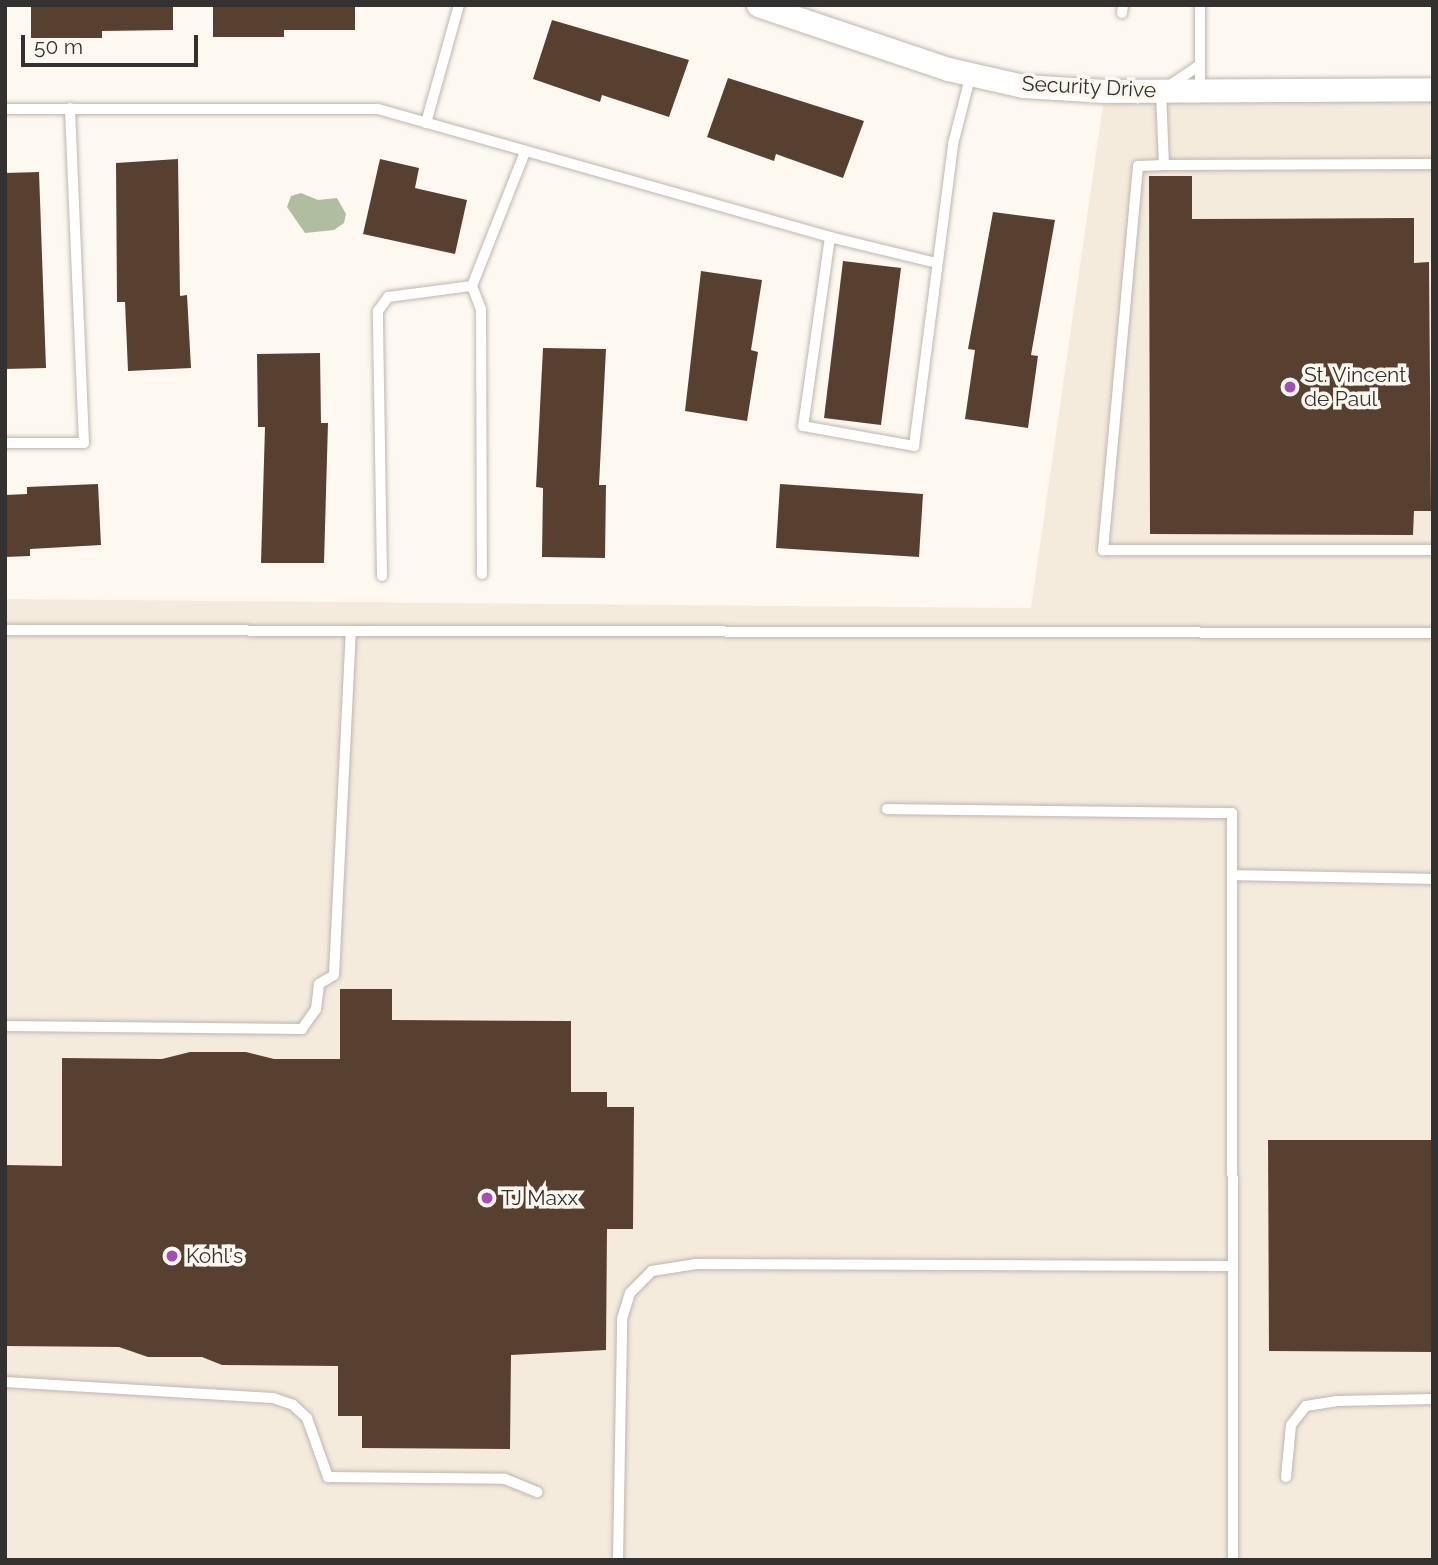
<!DOCTYPE html>
<html>
<head>
<meta charset="utf-8">
<style>
  body { margin:0 }
  #map { position:relative; width:1438px; height:1565px; overflow:hidden; background:#fdf8f0; font-family:Raleway,sans-serif }
  div>[style] { position:absolute }
  .built>* { inset:0; background:#f5ebdd }
  .water>* { inset:0; background:#b1bda1 }
  .building>* { inset:0; background:#584031 }
  .roads { filter:drop-shadow(0 0 2px #bcb7b0) drop-shadow(0 0 2px #bcb7b0) }
  .lane>* { height:10px; margin:-5px; padding:0 5px; transform-origin:5px; border-radius:5px; background:#fff }
  .street>* { height:23px; margin:-11.5px; padding:0 11.5px; transform-origin:11.5px; border-radius:11.5px; background:#fff }
  .dots>* { width:19px; height:19px; translate:-50% -50%; box-sizing:border-box; border:4px solid #fdf8f0; border-radius:50% }
  span { translate:-50% -50%; white-space:nowrap; text-align:center; line-height:1.15; -webkit-text-stroke:7px #fdf8f0; paint-order:stroke }
  .street-label { font-size:21px; color:#343230 }
  .poi-label { font-size:21px; color:#343230 }
  .left { translate:0 -50%; text-align:left }
  .frame { position:absolute; inset:0; border:7px solid #343230; pointer-events:none }
  .scale { position:absolute; left:21px; top:35px; width:177px; height:32px; box-sizing:border-box; border:4px solid #343230; border-top:0; padding-left:9px; font-size:21px; line-height:24px; white-space:nowrap; color:#343230; -webkit-text-stroke:5px #fdf8f0; paint-order:stroke }
</style>
</head>
<body>
<div id="map">
  <div class="built">
    <i style="clip-path:polygon(1433px 89px,1433px 1560px,5px 1560px,5px 599px,1031px 608px,1105px 91px)"></i>
  </div>
  <div class="water">
    <i style="clip-path:polygon(301px 193px,318px 200px,337px 198px,346px 214px,344px 223px,334px 230px,305px 233px,287px 207px,291px 196px)"></i>
  </div>
  <div class="building">
    <i style="clip-path:polygon(31px 5px,173px 5px,173px 30px,102px 31px,102px 38px,31px 38px)"></i>
    <i style="clip-path:polygon(213px 5px,355px 5px,355px 30px,284px 30px,284px 37px,213px 37px)"></i>
    <i style="clip-path:polygon(552px 20px,689px 60px,669px 117px,602px 95px,600px 102px,533px 79px)"></i>
    <i style="clip-path:polygon(728px 78px,864px 121px,843px 178px,776px 154px,774px 161px,707px 137px)"></i>
    <i style="clip-path:polygon(178px 159px,180px 296px,187px 295px,191px 368px,128px 371px,125px 302px,117px 302px,116px 163px)"></i>
    <i style="clip-path:polygon(380px 159px,419px 168px,415px 188px,467px 200px,455px 254px,363px 234px)"></i>
    <i style="clip-path:polygon(39px 172px,46px 368px,5px 369px,5px 173px)"></i>
    <i style="clip-path:polygon(1149px 176px,1192px 176px,1192px 219px,1414px 218px,1414px 263px,1429px 262px,1431px 511px,1414px 511px,1413px 535px,1150px 534px)"></i>
    <i style="clip-path:polygon(993px 212px,1055px 220px,1031px 355px,1038px 356px,1028px 428px,965px 419px,975px 350px,968px 349px)"></i>
    <i style="clip-path:polygon(843px 261px,901px 268px,881px 425px,824px 418px)"></i>
    <i style="clip-path:polygon(701px 271px,762px 280px,751px 350px,758px 352px,747px 421px,685px 411px)"></i>
    <i style="clip-path:polygon(543px 348px,606px 349px,599px 485px,606px 485px,605px 558px,542px 557px,543px 488px,536px 487px)"></i>
    <i style="clip-path:polygon(320px 353px,321px 423px,328px 423px,324px 563px,261px 563px,265px 427px,258px 427px,257px 354px)"></i>
    <i style="clip-path:polygon(98px 484px,101px 545px,30px 549px,30px 556px,5px 557px,5px 495px,27px 494px,27px 487px)"></i>
    <i style="clip-path:polygon(780px 484px,923px 494px,919px 557px,776px 548px)"></i>
    <i style="clip-path:polygon(340px 989px,392px 989px,392px 1020px,571px 1021px,571px 1092px,607px 1092px,607px 1107px,634px 1107px,633px 1229px,607px 1229px,606px 1350px,511px 1355px,510px 1449px,362px 1448px,362px 1416px,338px 1416px,338px 1366px,222px 1365px,202px 1357px,148px 1357px,119px 1347px,5px 1346px,5px 1165px,62px 1166px,62px 1058px,162px 1059px,190px 1052px,246px 1052px,274px 1059px,340px 1059px)"></i>
    <i style="clip-path:polygon(1268px 1140px,1433px 1140px,1433px 1352px,1269px 1351px)"></i>
  </div>
  <div class="roads">
    <div class="lane">
      <i style="left:1200px;top:5px;width:86px;rotate:90deg"></i>
      <i style="left:1122px;top:13px;width:8px;rotate:-83deg"></i>
      <i style="left:1200px;top:65px;width:47px;rotate:146.3deg"></i>
      <i style="left:1161px;top:91px;width:74px;rotate:87.7deg"></i>
      <i style="left:1164px;top:165px;width:26px;rotate:178deg"></i>
      <i style="left:1138px;top:166px;width:386px;rotate:95.2deg"></i>
      <i style="left:1103px;top:550px;width:330px"></i>
      <i style="left:5px;top:109px;width:373px"></i>
      <i style="left:378px;top:109px;width:470px;rotate:15.8deg"></i>
      <i style="left:830px;top:237px;width:110px;rotate:13.7deg"></i>
      <i style="left:426px;top:123px;width:123px;rotate:-74.4deg"></i>
      <i style="left:1164px;top:165px;width:269px;rotate:-0.2deg"></i>
      <i style="left:830px;top:237px;width:191px;rotate:98.1deg"></i>
      <i style="left:803px;top:426px;width:113px;rotate:10.2deg"></i>
      <i style="left:914px;top:446px;width:305px;rotate:-82.6deg"></i>
      <i style="left:953px;top:144px;width:72px;rotate:-75.6deg"></i>
      <i style="left:472px;top:286px;width:144px;rotate:-68.4deg"></i>
      <i style="left:5px;top:443px;width:79px"></i>
      <i style="left:84px;top:443px;width:335px;rotate:-92.4deg"></i>
      <i style="left:382px;top:576px;width:265px;rotate:-90.9deg"></i>
      <i style="left:378px;top:311px;width:17px;rotate:-54deg"></i>
      <i style="left:388px;top:297px;width:85px;rotate:-7.5deg"></i>
      <i style="left:472px;top:286px;width:25px;rotate:69deg"></i>
      <i style="left:481px;top:309px;width:265px;rotate:89.8deg"></i>
      <i style="left:5px;top:630px;width:1428px;rotate:0.12deg"></i>
      <i style="left:887px;top:809px;width:345px;rotate:0.7deg"></i>
      <i style="left:1232px;top:813px;width:747px;rotate:89.92deg"></i>
      <i style="left:1232px;top:875px;width:201px;rotate:1.1deg"></i>
      <i style="left:5px;top:1026px;width:297px;rotate:0.6deg"></i>
      <i style="left:302px;top:1029px;width:24px;rotate:-55deg"></i>
      <i style="left:316px;top:1009px;width:25px;rotate:-83deg"></i>
      <i style="left:319px;top:984px;width:17px;rotate:-31deg"></i>
      <i style="left:334px;top:975px;width:344px;rotate:-87.2deg"></i>
      <i style="left:5px;top:1382px;width:268px;rotate:3.4deg"></i>
      <i style="left:273px;top:1398px;width:21px;rotate:19deg"></i>
      <i style="left:293px;top:1405px;width:19px;rotate:43deg"></i>
      <i style="left:307px;top:1418px;width:63px;rotate:70.4deg"></i>
      <i style="left:328px;top:1477px;width:177px;rotate:0.6deg"></i>
      <i style="left:505px;top:1479px;width:35px;rotate:22deg"></i>
      <i style="left:1286px;top:1477px;width:52px;rotate:-84.5deg"></i>
      <i style="left:1291px;top:1425px;width:24px;rotate:-52deg"></i>
      <i style="left:1306px;top:1406px;width:30px;rotate:-9deg"></i>
      <i style="left:1336px;top:1401px;width:97px;rotate:-1.2deg"></i>
      <i style="left:618px;top:1560px;width:241px;rotate:-89deg"></i>
      <i style="left:622px;top:1319px;width:27px;rotate:-73deg"></i>
      <i style="left:630px;top:1293px;width:31px;rotate:-45deg"></i>
      <i style="left:652px;top:1271px;width:45px;rotate:-9deg"></i>
      <i style="left:696px;top:1264px;width:534px;rotate:0.21deg"></i>
    </div>
    <div class="street">
      <i style="left:758px;top:5px;width:200px;rotate:18.6deg"></i>
      <i style="left:948px;top:69px;width:77px;rotate:12.8deg"></i>
      <i style="left:1023px;top:86px;width:82px;rotate:3.5deg"></i>
      <i style="left:1105px;top:91px;width:328px;rotate:-0.3deg"></i>
    </div>
  </div>
  <div class="dots">
    <i style="left:1290px;top:387px;background:#a34dbb"></i>
    <i style="left:487px;top:1198px;background:#a34dbb"></i>
    <i style="left:172px;top:1256px;background:#a34dbb"></i>
  </div>
  <div class="street-label">
    <span style="left:1089px;top:87px;rotate:3deg">Security Drive</span>
  </div>
  <div class="poi-label">
    <span class="left" style="left:1304px;top:387px">St. Vincent<br>de Paul</span>
    <span class="left" style="left:501px;top:1198px">TJ Maxx</span>
    <span class="left" style="left:186px;top:1256px">Kohl's</span>
  </div>
  <div class="frame"></div>
  <div class="scale">50 m</div>
</div>
</body>
</html>
